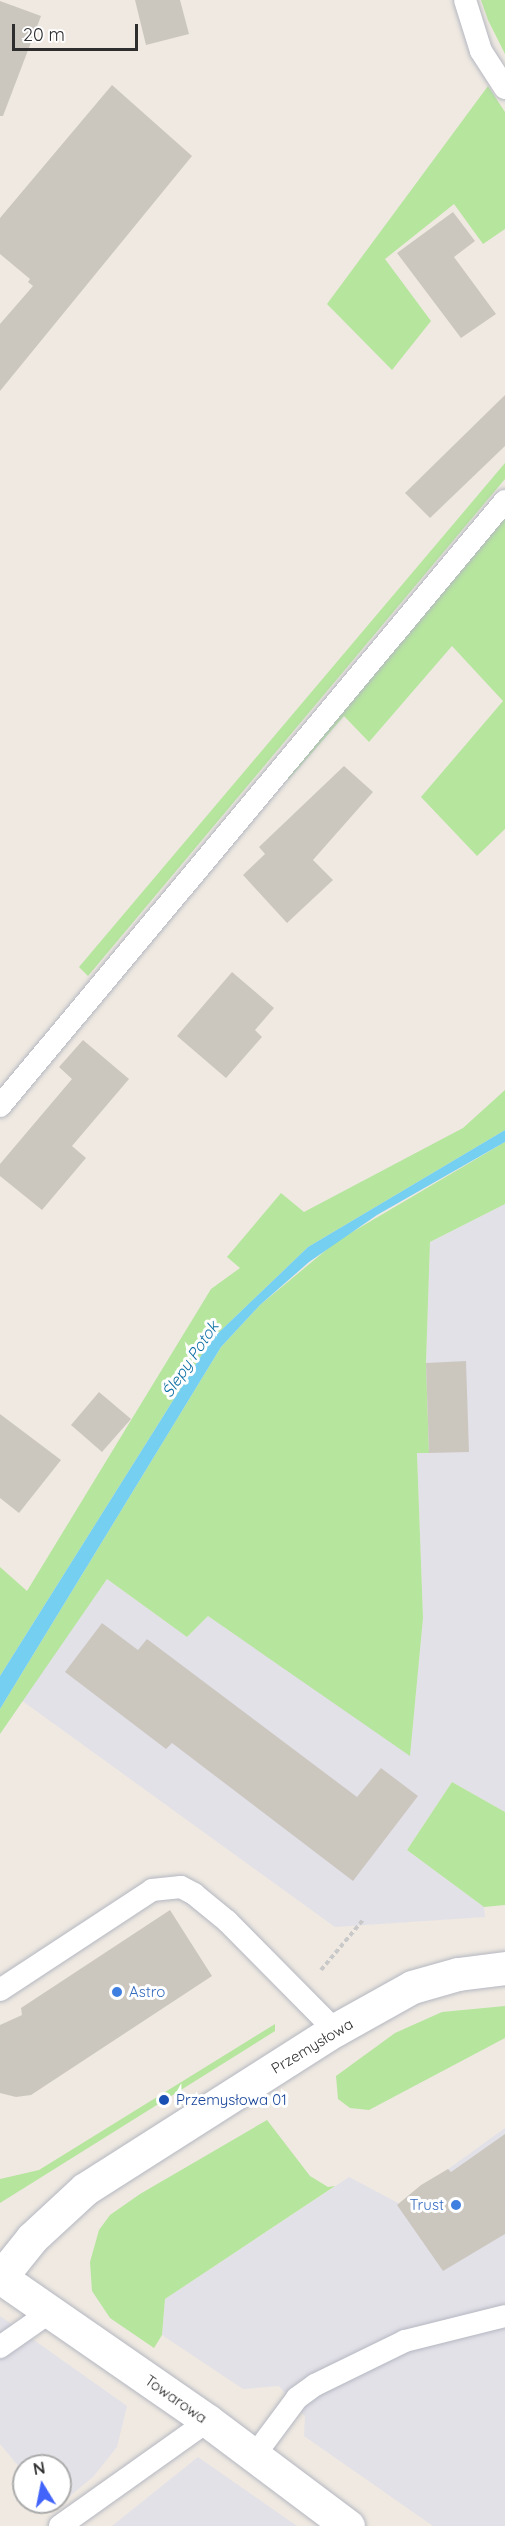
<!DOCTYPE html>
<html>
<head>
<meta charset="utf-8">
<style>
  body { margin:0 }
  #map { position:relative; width:505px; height:2526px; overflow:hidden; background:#efe9e1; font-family:Quicksand,sans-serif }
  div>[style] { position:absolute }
  .industrial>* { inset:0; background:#e3e1e8 }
  .green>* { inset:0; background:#b6e59e }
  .water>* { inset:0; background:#75cff0 }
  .building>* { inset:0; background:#cbc7bf }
  .path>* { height:4px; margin-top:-2px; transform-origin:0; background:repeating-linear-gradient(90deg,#c9c9c9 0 4.5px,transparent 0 7.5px) }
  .roads { filter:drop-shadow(0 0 2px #b4b7c1) drop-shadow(0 0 2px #b4b7c1) }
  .service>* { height:22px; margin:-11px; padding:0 11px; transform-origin:11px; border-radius:11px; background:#fff }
  .minor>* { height:33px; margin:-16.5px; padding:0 16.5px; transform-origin:16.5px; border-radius:16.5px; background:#fff }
  .dots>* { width:16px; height:16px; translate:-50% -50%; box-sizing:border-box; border:3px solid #fff; border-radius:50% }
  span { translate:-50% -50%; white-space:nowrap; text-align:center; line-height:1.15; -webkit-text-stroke:6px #fff; paint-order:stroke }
  .shop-label { font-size:15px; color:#366cbe }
  .left { translate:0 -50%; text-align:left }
  .right { translate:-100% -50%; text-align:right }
  .street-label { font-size:15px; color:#2e2e2e }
  .transit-label { font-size:15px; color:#164399 }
  .water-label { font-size:16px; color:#0d6fa3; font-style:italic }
  .north { position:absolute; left:12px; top:2454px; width:60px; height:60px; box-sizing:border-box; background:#fff; border:2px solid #ababab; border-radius:50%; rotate:350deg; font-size:16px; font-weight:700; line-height:24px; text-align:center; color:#2e2e2e }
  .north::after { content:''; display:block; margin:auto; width:21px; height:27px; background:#4264fb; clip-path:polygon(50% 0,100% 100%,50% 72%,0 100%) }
  .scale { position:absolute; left:12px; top:24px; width:126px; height:27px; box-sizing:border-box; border:3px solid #2e2e2e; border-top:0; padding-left:8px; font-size:18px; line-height:21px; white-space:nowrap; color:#2e2e2e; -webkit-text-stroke:4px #fff; paint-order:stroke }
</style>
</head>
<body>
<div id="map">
  <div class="industrial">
    <i style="clip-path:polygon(505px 1204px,505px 1812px,452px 1782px,407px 1850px,484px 1907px,485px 1917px,335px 1927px,21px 1700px,107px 1579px,187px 1637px,208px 1616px,410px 1755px,423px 1618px,417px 1453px,429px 1453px,426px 1363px,430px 1242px)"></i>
    <i style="clip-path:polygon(505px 2128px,505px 2526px,433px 2526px,304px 2436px,305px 2416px,279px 2386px,243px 2389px,162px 2335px,165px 2299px,349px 2177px,400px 2204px)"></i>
    <i style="clip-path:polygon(0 2316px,127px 2406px,117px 2447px,93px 2477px,53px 2510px,47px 2502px,60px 2502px,60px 2466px,24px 2466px,24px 2473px,0 2444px)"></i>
    <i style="clip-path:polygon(198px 2457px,297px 2526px,112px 2526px)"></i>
  </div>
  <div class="green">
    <i style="clip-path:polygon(481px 0,505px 0,505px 54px,488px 20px)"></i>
    <i style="clip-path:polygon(488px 86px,505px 112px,505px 229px,483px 244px,454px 204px,385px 259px,431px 321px,392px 370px,327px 304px)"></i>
    <i style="clip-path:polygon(505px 463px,505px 479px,88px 976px,79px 967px)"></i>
    <i style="clip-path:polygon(505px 511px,505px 829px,477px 856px,421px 797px,503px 701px,452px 646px,369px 742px,344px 716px,289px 779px,284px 777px)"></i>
    <i style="clip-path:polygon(505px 1090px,505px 1130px,308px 1247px,211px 1340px,0 1676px,0 1567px,27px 1591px,211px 1289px,240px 1268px,227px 1257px,281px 1193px,304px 1212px,463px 1128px)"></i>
    <i style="clip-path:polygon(505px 1142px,505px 1204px,430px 1242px,426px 1363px,429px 1453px,417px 1453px,423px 1618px,410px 1756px,208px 1616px,187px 1637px,107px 1579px,0 1734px,0 1709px,221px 1347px,260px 1305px,337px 1241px)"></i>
    <i style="clip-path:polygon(452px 1782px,505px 1812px,505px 1905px,484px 1907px,407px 1850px)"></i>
    <i style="clip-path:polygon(505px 2006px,505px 2038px,369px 2110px,350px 2108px,338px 2099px,336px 2076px,395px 2033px,442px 2012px)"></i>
    <i style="clip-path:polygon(275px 2024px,275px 2031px,0 2203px,0 2179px,39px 2170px)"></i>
    <i style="clip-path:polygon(267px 2120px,310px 2176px,328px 2187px,335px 2186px,165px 2299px,162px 2335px,154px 2348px,110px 2318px,92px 2291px,90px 2262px,99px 2230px,110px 2215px,140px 2194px)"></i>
  </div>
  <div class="water">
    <i style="clip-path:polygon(505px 1130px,505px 1142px,377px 1215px,309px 1262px,260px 1305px,221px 1347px,0 1709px,0 1676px,211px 1340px,308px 1247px)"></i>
  </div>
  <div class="building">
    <i style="clip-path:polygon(135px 0,180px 0,189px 34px,146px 45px)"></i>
    <i style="clip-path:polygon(0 1px,41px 16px,3px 116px,0 116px)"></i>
    <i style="clip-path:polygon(112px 85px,192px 156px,0 391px,0 324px,33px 286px,28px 282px,30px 279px,0 254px,0 218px)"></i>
    <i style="clip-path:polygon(453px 212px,475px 241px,454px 257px,496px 314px,461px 338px,397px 253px)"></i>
    <i style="clip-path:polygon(505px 395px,505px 446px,430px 518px,405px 493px)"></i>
    <i style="clip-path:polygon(344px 766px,373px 792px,313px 860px,333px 880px,287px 923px,243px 875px,265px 854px,259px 847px)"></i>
    <i style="clip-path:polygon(232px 972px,274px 1008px,255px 1030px,262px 1037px,226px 1078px,177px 1036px)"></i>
    <i style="clip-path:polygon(83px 1040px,129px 1079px,72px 1146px,86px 1158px,42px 1210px,0 1176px,0 1164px,72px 1079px,59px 1067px)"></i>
    <i style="clip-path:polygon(466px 1361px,469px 1452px,429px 1453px,426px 1363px)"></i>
    <i style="clip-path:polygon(99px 1392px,131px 1419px,102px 1452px,71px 1425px)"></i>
    <i style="clip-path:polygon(0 1414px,61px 1460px,19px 1513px,0 1498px)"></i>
    <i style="clip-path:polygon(102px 1623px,138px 1650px,147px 1639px,357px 1797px,381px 1768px,418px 1796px,353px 1881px,172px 1743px,166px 1749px,65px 1672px)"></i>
    <i style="clip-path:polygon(170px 1910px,212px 1976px,31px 2095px,16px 2097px,0 2093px,0 2025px,22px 2015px,21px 2008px)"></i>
    <i style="clip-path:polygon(505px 2134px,505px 2234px,443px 2271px,397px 2205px,421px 2185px,448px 2169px,451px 2172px)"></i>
  </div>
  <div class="path">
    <i style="left:321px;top:1970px;width:65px;rotate:-50deg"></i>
  </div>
  <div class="roads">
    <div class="service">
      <i style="left:465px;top:0;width:53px;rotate:72.6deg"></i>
      <i style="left:481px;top:51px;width:44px;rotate:57deg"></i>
      <i style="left:0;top:1106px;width:788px;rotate:-50.15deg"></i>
      <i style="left:0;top:1990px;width:182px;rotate:-33.3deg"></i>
      <i style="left:152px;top:1890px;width:29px;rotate:-6deg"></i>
      <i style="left:181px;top:1887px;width:15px;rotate:28deg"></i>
      <i style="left:194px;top:1894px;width:43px;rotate:39.3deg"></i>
      <i style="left:227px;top:1921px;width:153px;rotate:45.3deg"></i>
      <i style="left:0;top:2347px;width:61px;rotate:-35deg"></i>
      <i style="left:254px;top:2456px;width:72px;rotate:-53.4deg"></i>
      <i style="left:297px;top:2398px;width:22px;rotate:-36deg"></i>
      <i style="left:315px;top:2385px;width:100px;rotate:-26.1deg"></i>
      <i style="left:405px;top:2341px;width:103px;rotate:-14deg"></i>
      <i style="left:60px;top:2526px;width:181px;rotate:-35.4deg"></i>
    </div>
    <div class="minor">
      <i style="left:0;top:2277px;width:253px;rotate:34.7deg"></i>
      <i style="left:208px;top:2421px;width:175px;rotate:36.9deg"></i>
      <i style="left:0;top:2278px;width:51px;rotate:-51.3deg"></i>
      <i style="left:32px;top:2238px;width:72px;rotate:-42.8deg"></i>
      <i style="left:85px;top:2189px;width:296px;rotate:-32.5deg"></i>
      <i style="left:335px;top:2030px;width:88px;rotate:-29.2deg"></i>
      <i style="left:412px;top:1987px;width:48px;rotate:-15.8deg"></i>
      <i style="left:458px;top:1974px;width:47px;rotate:-7.3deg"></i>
    </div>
  </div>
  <div class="dots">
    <i style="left:117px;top:1992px;background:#3f7fe0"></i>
    <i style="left:164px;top:2100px;background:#1a4fb4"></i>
    <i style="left:456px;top:2205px;background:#3f7fe0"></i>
  </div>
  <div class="shop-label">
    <span class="left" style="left:129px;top:1992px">Astro</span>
    <span class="right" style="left:444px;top:2205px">Trust</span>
  </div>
  <div class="street-label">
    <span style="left:312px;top:2046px;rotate:-31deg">Przemysłowa</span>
    <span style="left:176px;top:2399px;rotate:35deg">Towarowa</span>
  </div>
  <div class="transit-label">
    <span class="left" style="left:176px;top:2100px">Przemysłowa 01</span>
  </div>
  <div class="water-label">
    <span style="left:190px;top:1359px;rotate:-56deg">Ślepy Potok</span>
  </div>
  <div class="north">N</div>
  <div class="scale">20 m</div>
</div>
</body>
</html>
